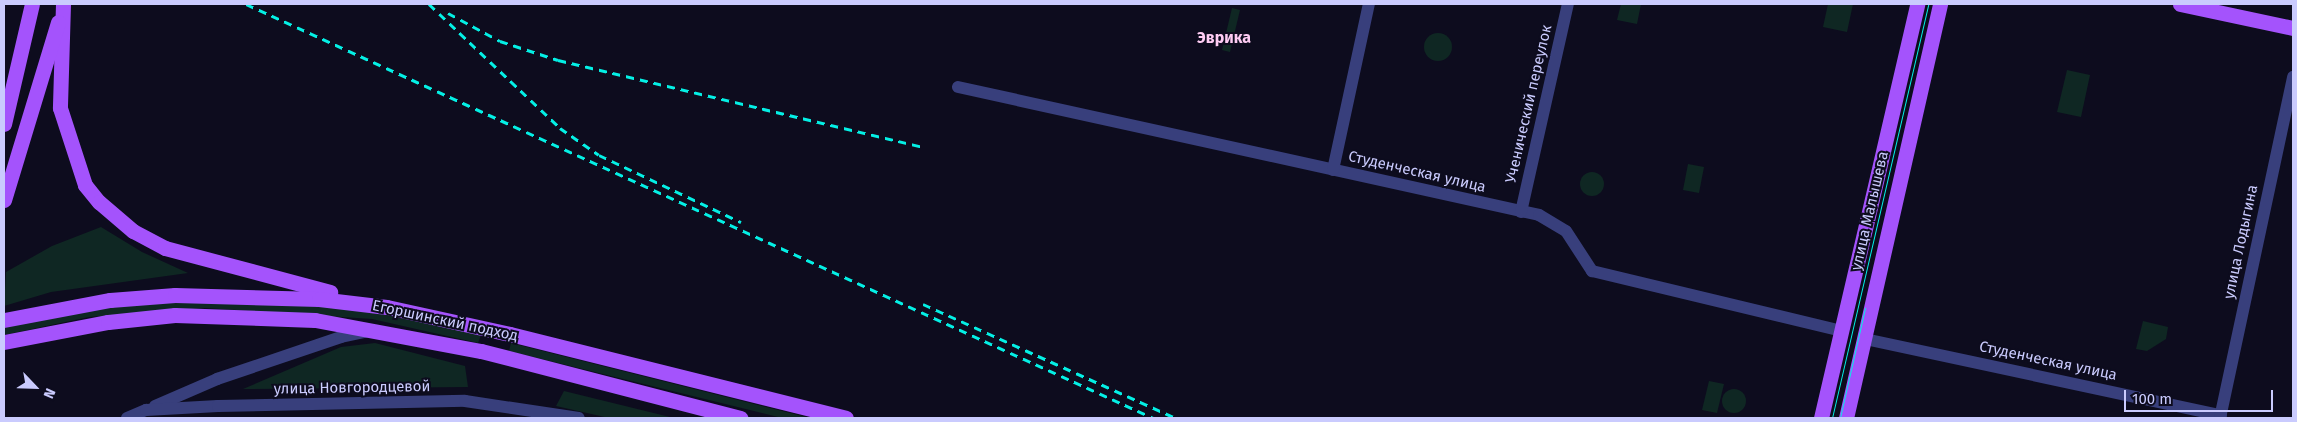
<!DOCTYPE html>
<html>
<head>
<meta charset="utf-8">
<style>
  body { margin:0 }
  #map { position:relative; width:2297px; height:422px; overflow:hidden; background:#0d0c1e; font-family:"Fira Sans",sans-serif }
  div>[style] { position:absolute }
  .green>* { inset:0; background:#0f2723 }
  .round { border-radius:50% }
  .minor>* { height:12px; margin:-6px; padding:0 6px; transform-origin:6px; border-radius:6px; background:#383f7c }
  .major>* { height:15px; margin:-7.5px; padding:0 7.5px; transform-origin:7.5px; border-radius:7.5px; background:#a453fc }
  .tram>* { height:1px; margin:-0.5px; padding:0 0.5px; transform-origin:0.5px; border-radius:0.5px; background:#04f0e5 }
  .rail>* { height:3px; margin-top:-1.5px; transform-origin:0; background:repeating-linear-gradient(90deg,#04f0e5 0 8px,transparent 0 14px) }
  span { translate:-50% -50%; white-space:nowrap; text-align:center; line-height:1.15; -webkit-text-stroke:4px #0d0c1e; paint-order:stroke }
  .street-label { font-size:15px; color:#cacbfe }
  .neighbourhood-label { font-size:16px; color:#feccf3; font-weight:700 }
  .frame { position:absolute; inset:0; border:5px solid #cacbfe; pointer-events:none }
  .north { position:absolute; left:10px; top:362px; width:50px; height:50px; -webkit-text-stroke:4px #0d0c1e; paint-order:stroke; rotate:114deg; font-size:14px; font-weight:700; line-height:20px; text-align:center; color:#cacbfe }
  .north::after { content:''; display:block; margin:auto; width:18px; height:22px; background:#cacbfe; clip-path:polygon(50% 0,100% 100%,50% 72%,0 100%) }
  .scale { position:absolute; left:2124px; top:390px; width:149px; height:22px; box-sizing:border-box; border:2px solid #cacbfe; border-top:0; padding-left:6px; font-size:15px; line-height:18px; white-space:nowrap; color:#cacbfe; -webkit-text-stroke:4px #0d0c1e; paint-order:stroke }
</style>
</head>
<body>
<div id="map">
  <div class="green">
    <i style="clip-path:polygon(1621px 4px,1641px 4px,1637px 24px,1617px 20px)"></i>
    <i style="clip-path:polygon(1828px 4px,1853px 4px,1847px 32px,1823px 27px)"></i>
    <i style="clip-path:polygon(1232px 8px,1240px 10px,1230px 52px,1222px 50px)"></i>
    <i class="round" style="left:1424px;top:33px;width:28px;height:28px"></i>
    <i style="clip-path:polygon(2067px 70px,2090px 75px,2081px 117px,2057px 112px)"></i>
    <i style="clip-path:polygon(1688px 164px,1704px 167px,1699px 193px,1683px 190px)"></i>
    <i class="round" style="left:1580px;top:172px;width:24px;height:24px"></i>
    <i style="clip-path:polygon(101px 227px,142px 252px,188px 273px,51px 292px,4px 306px,6px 272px,52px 246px)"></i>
    <i style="clip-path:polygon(251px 299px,373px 311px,481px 335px,478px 343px,372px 319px,205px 308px,89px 317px,4px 335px,4px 327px,52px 315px,154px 301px)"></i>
    <i style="clip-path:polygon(2143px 321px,2168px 327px,2166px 339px,2147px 351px,2136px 349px)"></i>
    <i style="clip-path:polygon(375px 343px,465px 366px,468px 387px,243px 389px,341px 347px)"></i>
    <i style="clip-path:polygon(511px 343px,810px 418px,782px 418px,509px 351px)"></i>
    <i style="clip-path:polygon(1709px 381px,1724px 384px,1717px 413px,1702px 410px)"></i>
    <i class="round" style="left:1722px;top:389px;width:24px;height:24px"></i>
    <i style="clip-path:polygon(564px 391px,674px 418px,609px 418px,556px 406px)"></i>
  </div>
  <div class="minor">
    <i style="left:958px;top:87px;width:595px;rotate:12.42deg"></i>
    <i style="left:1539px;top:215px;width:31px;rotate:31deg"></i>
    <i style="left:1566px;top:231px;width:48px;rotate:57deg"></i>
    <i style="left:1592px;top:271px;width:257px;rotate:13.5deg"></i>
    <i style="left:1333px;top:170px;width:170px;rotate:-77.8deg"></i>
    <i style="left:1521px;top:212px;width:213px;rotate:-77.3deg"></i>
    <i style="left:1865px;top:339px;width:364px;rotate:12.1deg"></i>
    <i style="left:155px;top:406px;width:68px;rotate:-23.5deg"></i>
    <i style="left:217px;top:379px;width:131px;rotate:-18.7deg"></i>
    <i style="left:341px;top:337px;width:29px;rotate:-12deg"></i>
    <i style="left:127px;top:418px;width:21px;rotate:-23deg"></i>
    <i style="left:146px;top:410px;width:72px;rotate:-3.2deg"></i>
    <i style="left:218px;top:406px;width:247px;rotate:-1.2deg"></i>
    <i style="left:465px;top:401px;width:115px;rotate:8.5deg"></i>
    <i style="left:2220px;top:418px;width:349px;rotate:-77.9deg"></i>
  </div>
  <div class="major">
    <i style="left:63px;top:4px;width:104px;rotate:91.7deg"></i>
    <i style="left:60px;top:108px;width:81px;rotate:72deg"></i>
    <i style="left:85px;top:185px;width:22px;rotate:51deg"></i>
    <i style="left:99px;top:202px;width:45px;rotate:40.5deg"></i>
    <i style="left:133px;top:231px;width:36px;rotate:28deg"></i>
    <i style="left:165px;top:248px;width:171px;rotate:14.9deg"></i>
    <i style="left:2180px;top:4px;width:116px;rotate:12deg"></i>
    <i style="left:4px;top:124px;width:123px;rotate:-76.9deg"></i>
    <i style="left:4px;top:200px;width:186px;rotate:-73.1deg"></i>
    <i style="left:4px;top:320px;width:108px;rotate:-10.7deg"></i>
    <i style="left:110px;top:300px;width:65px;rotate:-4.4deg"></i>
    <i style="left:175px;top:295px;width:144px;rotate:1.6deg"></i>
    <i style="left:319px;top:299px;width:68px;rotate:6.7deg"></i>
    <i style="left:387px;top:307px;width:126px;rotate:12.4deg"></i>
    <i style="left:510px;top:334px;width:346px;rotate:14deg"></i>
    <i style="left:4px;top:342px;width:106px;rotate:-10.9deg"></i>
    <i style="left:108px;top:322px;width:67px;rotate:-6deg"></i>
    <i style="left:175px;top:315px;width:140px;rotate:2deg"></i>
    <i style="left:315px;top:320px;width:169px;rotate:10.6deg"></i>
    <i style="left:481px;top:351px;width:268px;rotate:14.5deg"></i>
    <i style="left:1821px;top:418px;width:425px;rotate:-76.9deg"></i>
    <i style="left:1846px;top:418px;width:425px;rotate:-77.2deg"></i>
  </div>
  <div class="tram">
    <i style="left:1832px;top:418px;width:425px;rotate:-76.9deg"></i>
    <i style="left:1840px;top:418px;width:113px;rotate:-77.2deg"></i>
  </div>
  <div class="rail">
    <i style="left:246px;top:4px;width:997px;rotate:24.53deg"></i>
    <i style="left:429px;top:4px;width:180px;rotate:43.4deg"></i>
    <i style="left:560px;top:128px;width:47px;rotate:34.7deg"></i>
    <i style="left:599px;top:155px;width:157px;rotate:25.3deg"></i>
    <i style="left:448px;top:13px;width:59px;rotate:28.3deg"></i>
    <i style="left:500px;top:41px;width:61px;rotate:18.1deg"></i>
    <i style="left:558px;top:60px;width:376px;rotate:13.4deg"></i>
    <i style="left:923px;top:304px;width:277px;rotate:24.3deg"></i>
  </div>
  <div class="street-label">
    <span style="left:1529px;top:104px;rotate:-77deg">Ученический переулок</span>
    <span style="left:1417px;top:172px;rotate:13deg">Студенческая улица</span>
    <span style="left:1870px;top:211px;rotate:-77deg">улица Малышева</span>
    <span style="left:2241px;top:242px;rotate:-78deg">улица Лодыгина</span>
    <span style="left:445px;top:321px;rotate:12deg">Егоршинский подход</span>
    <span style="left:2048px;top:361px;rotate:12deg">Студенческая улица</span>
    <span style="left:352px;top:388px;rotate:-1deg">улица Новгородцевой</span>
  </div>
  <div class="neighbourhood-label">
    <span style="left:1224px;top:38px">Эврика</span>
  </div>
  <div class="frame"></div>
  <div class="north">N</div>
  <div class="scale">100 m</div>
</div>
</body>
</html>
